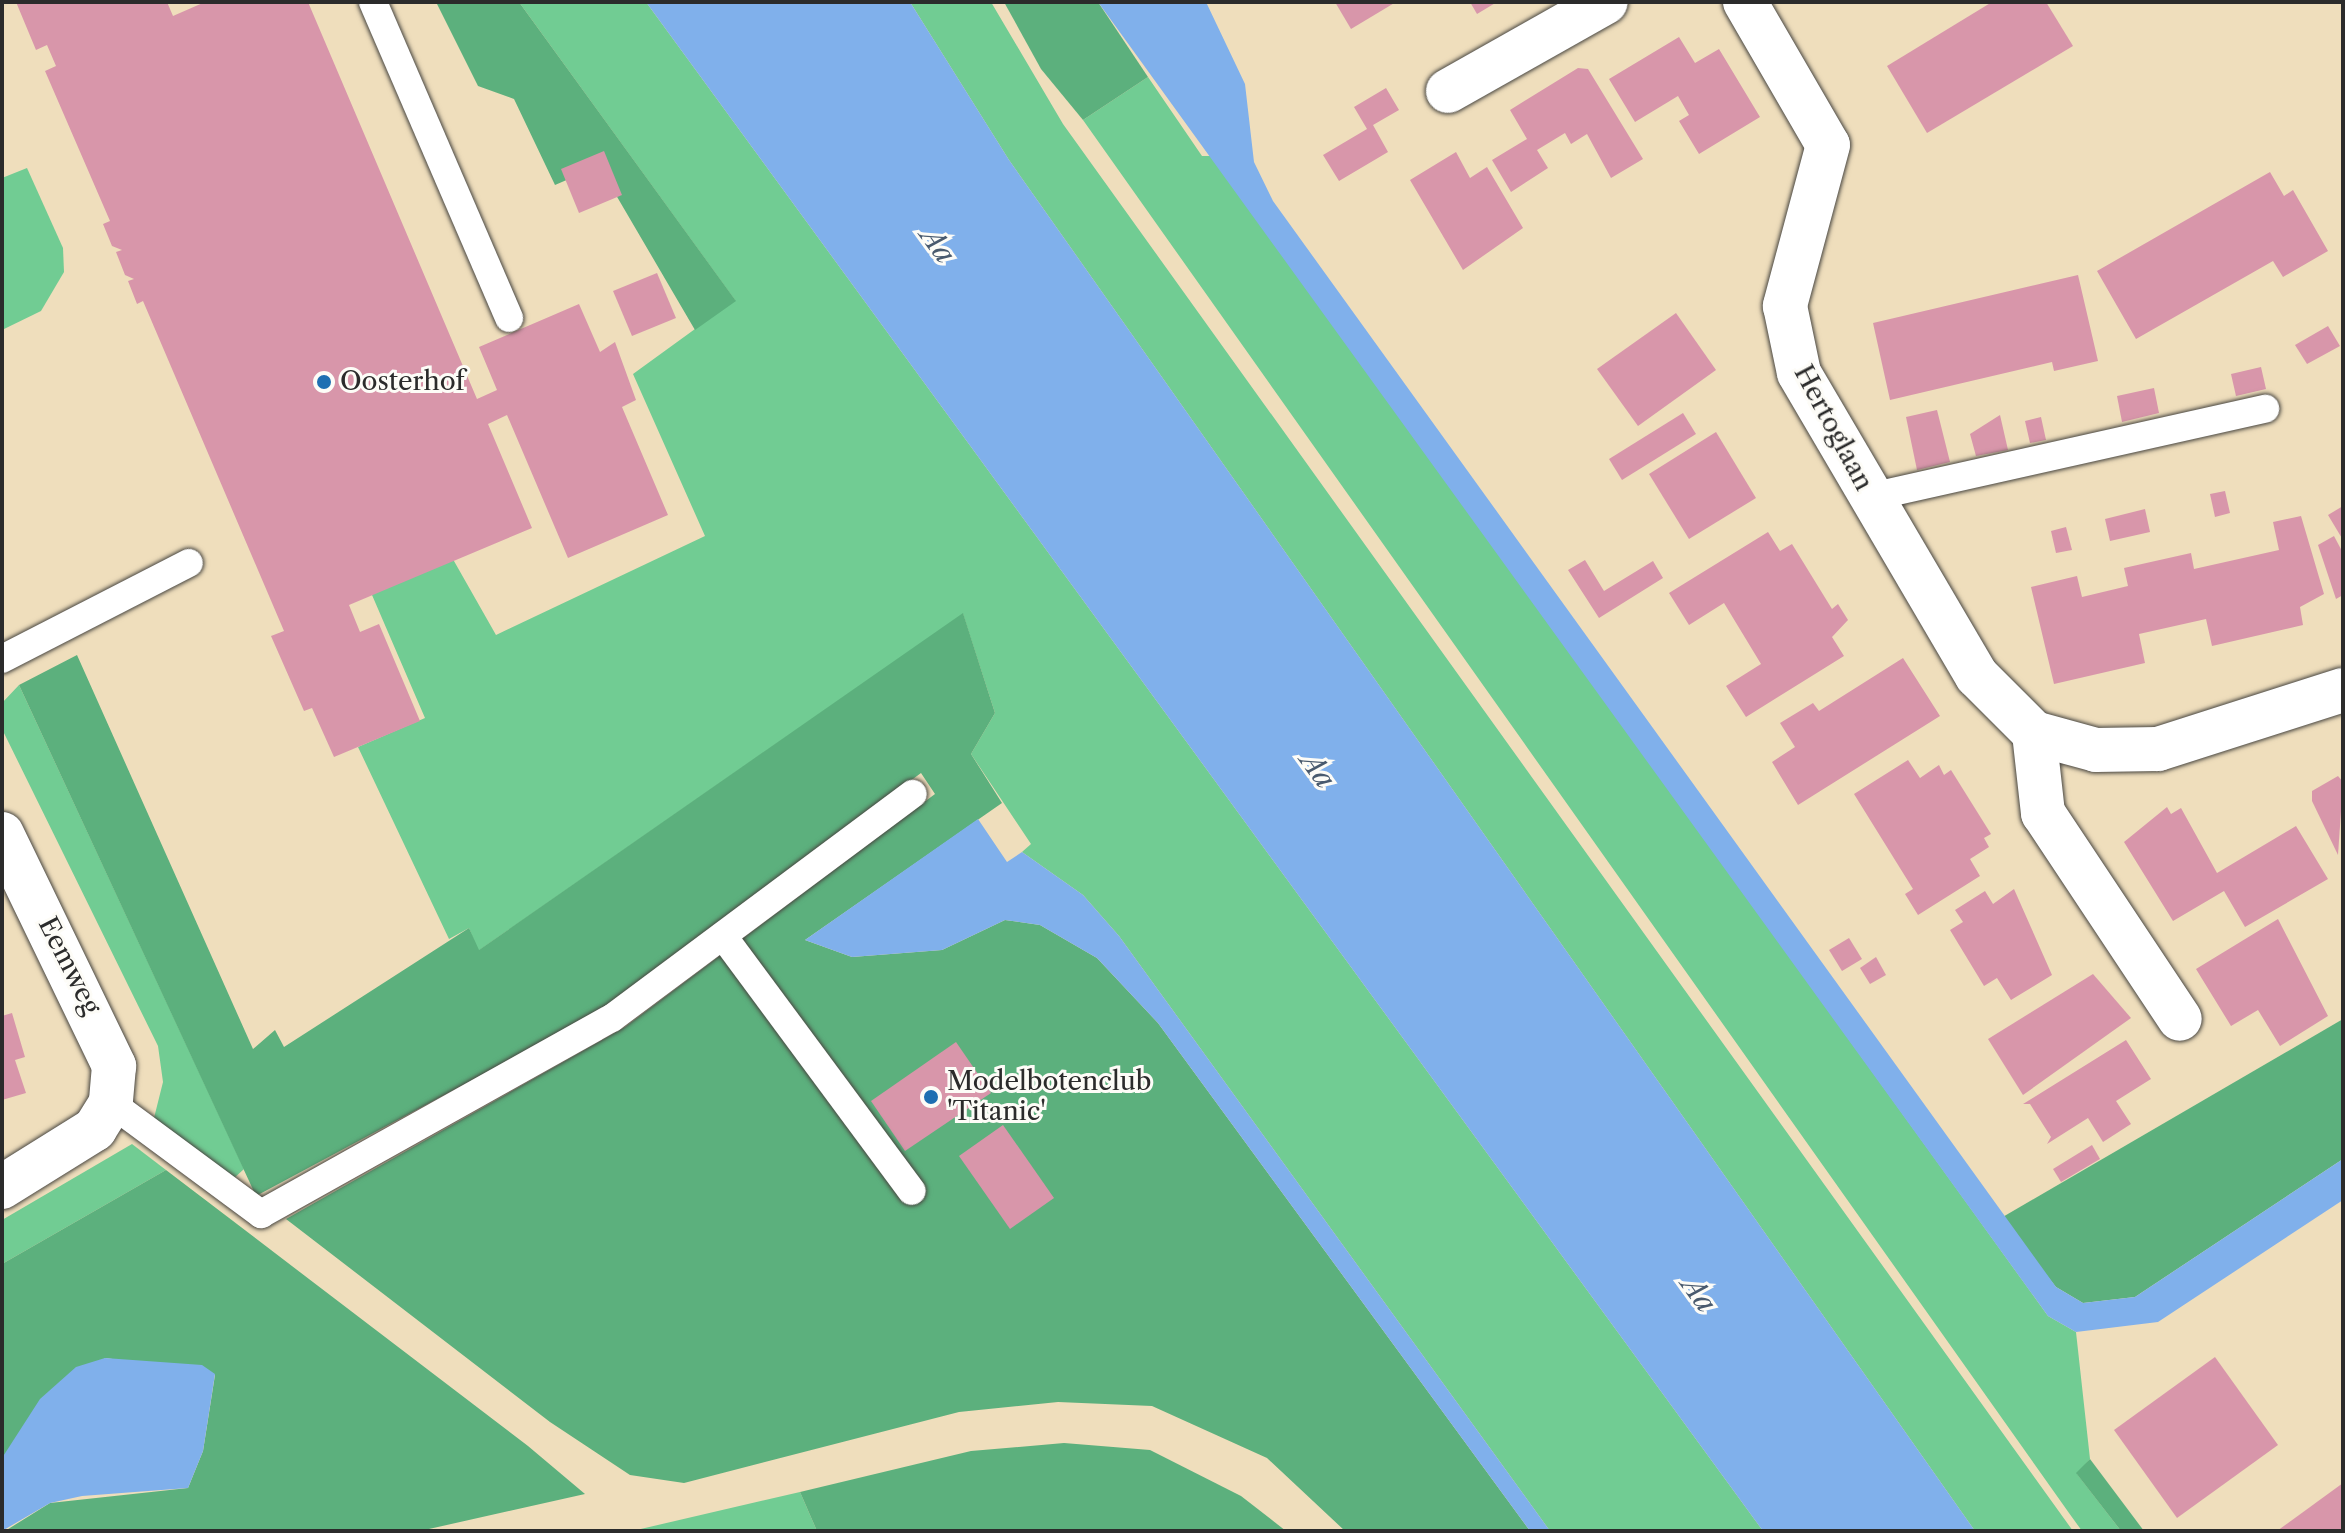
<!DOCTYPE html>
<html>
<head>
<meta charset="utf-8">
<style>
  body { margin:0 }
  #map { position:relative; width:2345px; height:1533px; overflow:hidden; background:#efdebc; font-family:"Libre Caslon Text",serif }
  div>[style] { position:absolute }
  .green>* { inset:0; background:#71cc93 }
  .forest>* { inset:0; background:#5cb07d }
  .water>* { inset:0; background:#80b0eb }
  .building>* { inset:0; background:#d896aa }
  .roads { filter:drop-shadow(0 0 2px #484641) drop-shadow(0 0 2px #484641) }
  .lane>* { height:28px; margin:-14px; padding:0 14px; transform-origin:14px; border-radius:14px; background:#fff }
  .street>* { height:44px; margin:-22px; padding:0 22px; transform-origin:22px; border-radius:22px; background:#fff }
  .dots>* { width:22px; height:22px; translate:-50% -50%; box-sizing:border-box; border:4px solid #fdfcf7; border-radius:50% }
  span { translate:-50% -50%; white-space:nowrap; text-align:center; line-height:1.15; -webkit-text-stroke:6px #fdfcf7; paint-order:stroke }
  .poi-label { font-size:26px; color:#2b2b2b }
  .left { translate:0 -50%; text-align:left }
  .street-label { font-size:26px; color:#2b2b2b }
  .water-label { font-size:28px; color:#495a6e; font-style:italic }
  .frame { position:absolute; inset:0; border:4px solid #2b2b2b; pointer-events:none }
</style>
</head>
<body>
<div id="map">
  <div class="green">
    <i style="clip-path:polygon(519px 2px,646px 2px,1763px 1531px,1550px 1531px,1119px 936px,1083px 895px,1022px 852px,1031px 844px,971px 754px,995px 713px,963px 614px,478px 951px,469px 928px,449px 939px,358px 747px,425px 718px,369px 588px,450px 554px,496px 635px,705px 536px,633px 374px,735px 300px)"></i>
    <i style="clip-path:polygon(910px 2px,991px 2px,1063px 124px,2073px 1531px,1975px 1531px,1009px 160px)"></i>
    <i style="clip-path:polygon(1148px 77px,1202px 156px,1213px 156px,2048px 1316px,2076px 1332px,2090px 1459px,2077px 1474px,2121px 1531px,2082px 1531px,2069px 1513px,1083px 120px)"></i>
    <i style="clip-path:polygon(27px 168px,63px 248px,64px 272px,41px 311px,2px 330px,2px 178px)"></i>
    <i style="clip-path:polygon(19px 685px,244px 1169px,232px 1180px,154px 1118px,163px 1082px,158px 1046px,2px 729px,2px 703px)"></i>
    <i style="clip-path:polygon(132px 1144px,166px 1170px,2px 1264px,2px 1220px)"></i>
    <i style="clip-path:polygon(800px 1492px,817px 1531px,632px 1531px)"></i>
  </div>
  <div class="forest">
    <i style="clip-path:polygon(436px 2px,519px 2px,736px 301px,695px 330px,599px 166px,555px 185px,514px 99px,478px 86px)"></i>
    <i style="clip-path:polygon(1004px 2px,1098px 2px,1148px 77px,1083px 120px,1041px 69px)"></i>
    <i style="clip-path:polygon(963px 613px,995px 713px,971px 754px,1002px 803px,805px 940px,852px 957px,942px 950px,1005px 920px,1040px 925px,1097px 958px,1158px 1023px,1530px 1531px,1345px 1531px,1267px 1458px,1152px 1406px,1058px 1402px,959px 1412px,684px 1483px,630px 1475px,550px 1422px,286px 1219px,625px 1027px,935px 794px,921px 773px,601px 1011px,256px 1196px,19px 685px,77px 655px,253px 1049px,275px 1030px,284px 1047px,469px 928px,479px 950px)"></i>
    <i style="clip-path:polygon(2343px 1019px,2343px 1159px,2135px 1297px,2083px 1303px,2056px 1287px,2001px 1218px)"></i>
    <i style="clip-path:polygon(166px 1170px,528px 1446px,585px 1494px,420px 1531px,5px 1531px,50px 1503px,188px 1488px,203px 1451px,215px 1375px,106px 1358px,87px 1366px,2px 1458px,2px 1264px)"></i>
    <i style="clip-path:polygon(1064px 1443px,1150px 1450px,1241px 1496px,1286px 1531px,817px 1531px,800px 1492px,971px 1451px)"></i>
    <i style="clip-path:polygon(2090px 1459px,2144px 1531px,2121px 1531px,2076px 1473px)"></i>
  </div>
  <div class="water">
    <i style="clip-path:polygon(646px 2px,910px 2px,1009px 160px,1975px 1531px,1763px 1531px)"></i>
    <i style="clip-path:polygon(1098px 2px,1206px 2px,1245px 84px,1254px 162px,1273px 201px,2056px 1287px,2083px 1303px,2135px 1297px,2343px 1159px,2343px 1200px,2158px 1322px,2076px 1332px,2048px 1316px)"></i>
    <i style="clip-path:polygon(978px 819px,1007px 862px,1022px 852px,1083px 895px,1119px 936px,1550px 1531px,1530px 1531px,1158px 1023px,1097px 958px,1040px 925px,1005px 920px,942px 950px,852px 957px,805px 940px)"></i>
    <i style="clip-path:polygon(105px 1358px,202px 1365px,215px 1374px,203px 1451px,188px 1488px,82px 1496px,50px 1503px,2px 1531px,2px 1458px,40px 1399px,76px 1367px)"></i>
  </div>
  <div class="building">
    <i style="clip-path:polygon(16px 2px,167px 2px,173px 16px,205px 2px,308px 2px,477px 399px,497px 390px,479px 347px,579px 304px,600px 352px,615px 342px,636px 400px,622px 407px,668px 515px,568px 558px,507px 415px,488px 424px,532px 528px,349px 605px,360px 632px,379px 624px,420px 721px,334px 757px,312px 708px,304px 711px,271px 636px,284px 631px,143px 301px,137px 304px,128px 281px,134px 279px,125px 275px,116px 252px,122px 250px,112px 246px,103px 224px,110px 221px,45px 71px,56px 66px,47px 45px,36px 50px)"></i>
    <i style="clip-path:polygon(1335px 2px,1396px 2px,1351px 29px)"></i>
    <i style="clip-path:polygon(1470px 2px,1497px 2px,1477px 14px)"></i>
    <i style="clip-path:polygon(1992px 2px,2046px 2px,2073px 46px,1927px 133px,1887px 66px)"></i>
    <i style="clip-path:polygon(1679px 37px,1695px 63px,1719px 49px,1760px 117px,1699px 154px,1679px 121px,1689px 115px,1678px 96px,1635px 122px,1609px 79px)"></i>
    <i style="clip-path:polygon(1578px 68px,1588px 69px,1643px 159px,1611px 178px,1587px 134px,1571px 144px,1565px 133px,1537px 150px,1548px 168px,1511px 192px,1492px 160px,1527px 139px,1510px 110px)"></i>
    <i style="clip-path:polygon(1386px 88px,1399px 110px,1373px 125px,1388px 152px,1339px 181px,1323px 155px,1367px 129px,1354px 107px)"></i>
    <i style="clip-path:polygon(604px 151px,622px 195px,579px 213px,561px 169px)"></i>
    <i style="clip-path:polygon(1456px 152px,1470px 178px,1487px 167px,1523px 228px,1463px 270px,1410px 180px)"></i>
    <i style="clip-path:polygon(2270px 172px,2284px 196px,2293px 190px,2328px 251px,2283px 277px,2273px 261px,2136px 339px,2097px 271px)"></i>
    <i style="clip-path:polygon(657px 273px,676px 318px,632px 336px,613px 291px)"></i>
    <i style="clip-path:polygon(2078px 275px,2098px 361px,2054px 371px,2052px 362px,1890px 400px,1873px 323px)"></i>
    <i style="clip-path:polygon(1676px 313px,1716px 370px,1638px 426px,1597px 369px)"></i>
    <i style="clip-path:polygon(2328px 326px,2340px 346px,2307px 364px,2295px 345px)"></i>
    <i style="clip-path:polygon(2261px 367px,2266px 389px,2236px 396px,2231px 374px)"></i>
    <i style="clip-path:polygon(2154px 388px,2159px 413px,2122px 422px,2117px 396px)"></i>
    <i style="clip-path:polygon(1937px 410px,1950px 462px,1917px 470px,1906px 417px)"></i>
    <i style="clip-path:polygon(1683px 413px,1696px 434px,1622px 480px,1609px 459px)"></i>
    <i style="clip-path:polygon(2000px 415px,2008px 450px,1976px 456px,1970px 434px)"></i>
    <i style="clip-path:polygon(2041px 417px,2046px 440px,2030px 443px,2025px 421px)"></i>
    <i style="clip-path:polygon(1716px 432px,1756px 498px,1689px 539px,1649px 474px)"></i>
    <i style="clip-path:polygon(2225px 491px,2230px 513px,2215px 517px,2210px 494px)"></i>
    <i style="clip-path:polygon(2343px 506px,2343px 540px,2328px 515px)"></i>
    <i style="clip-path:polygon(2145px 509px,2150px 532px,2110px 541px,2105px 519px)"></i>
    <i style="clip-path:polygon(2301px 516px,2324px 594px,2300px 607px,2303px 625px,2212px 646px,2206px 619px,2139px 634px,2145px 663px,2054px 684px,2031px 587px,2077px 576px,2082px 597px,2128px 586px,2124px 568px,2191px 553px,2194px 569px,2279px 550px,2273px 522px)"></i>
    <i style="clip-path:polygon(2066px 527px,2072px 550px,2056px 553px,2051px 531px)"></i>
    <i style="clip-path:polygon(1768px 532px,1780px 551px,1792px 544px,1832px 609px,1838px 604px,1848px 620px,1832px 637px,1844px 656px,1746px 717px,1726px 686px,1761px 664px,1724px 603px,1689px 625px,1669px 593px)"></i>
    <i style="clip-path:polygon(2334px 536px,2343px 553px,2343px 595px,2336px 599px,2318px 545px)"></i>
    <i style="clip-path:polygon(1585px 560px,1604px 591px,1653px 561px,1663px 578px,1599px 618px,1568px 570px)"></i>
    <i style="clip-path:polygon(1903px 658px,1940px 716px,1798px 805px,1772px 762px,1795px 747px,1780px 723px,1813px 703px,1819px 711px)"></i>
    <i style="clip-path:polygon(1908px 760px,1920px 778px,1939px 765px,1944px 775px,1951px 770px,1991px 834px,1984px 838px,1989px 847px,1970px 859px,1980px 876px,1918px 915px,1905px 894px,1913px 889px,1854px 794px)"></i>
    <i style="clip-path:polygon(2338px 776px,2343px 782px,2338px 855px,2312px 801px,2312px 791px)"></i>
    <i style="clip-path:polygon(2167px 807px,2171px 814px,2181px 808px,2217px 873px,2296px 826px,2328px 879px,2245px 927px,2224px 891px,2173px 921px,2124px 842px)"></i>
    <i style="clip-path:polygon(2014px 889px,2052px 975px,2011px 1000px,1997px 978px,1984px 986px,1950px 930px,1963px 922px,1955px 910px,1985px 891px,1993px 904px)"></i>
    <i style="clip-path:polygon(2278px 919px,2328px 1016px,2280px 1046px,2258px 1010px,2231px 1026px,2196px 969px)"></i>
    <i style="clip-path:polygon(1849px 938px,1862px 959px,1842px 971px,1829px 950px)"></i>
    <i style="clip-path:polygon(1876px 957px,1886px 975px,1870px 984px,1860px 968px)"></i>
    <i style="clip-path:polygon(2093px 974px,2131px 1018px,2023px 1095px,1988px 1039px)"></i>
    <i style="clip-path:polygon(12px 1013px,25px 1057px,15px 1060px,26px 1093px,2px 1100px,2px 1016px)"></i>
    <i style="clip-path:polygon(2126px 1040px,2151px 1079px,2116px 1101px,2131px 1124px,2103px 1142px,2088px 1118px,2047px 1144px,2051px 1137px,2030px 1104px,2023px 1104px)"></i>
    <i style="clip-path:polygon(956px 1042px,991px 1093px,905px 1151px,871px 1101px)"></i>
    <i style="clip-path:polygon(1003px 1125px,1054px 1198px,1010px 1229px,959px 1156px)"></i>
    <i style="clip-path:polygon(2092px 1145px,2100px 1159px,2061px 1182px,2053px 1169px)"></i>
    <i style="clip-path:polygon(2215px 1357px,2278px 1445px,2177px 1518px,2114px 1430px)"></i>
    <i style="clip-path:polygon(2343px 1483px,2343px 1531px,2277px 1531px)"></i>
  </div>
  <div class="roads">
    <div class="lane">
      <i style="left:373px;top:2px;width:344px;rotate:66.7deg"></i>
      <i style="left:1870px;top:497px;width:405px;rotate:-12.6deg"></i>
      <i style="left:2px;top:659px;width:210px;rotate:-27.2deg"></i>
      <i style="left:723px;top:936px;width:317px;rotate:53.5deg"></i>
      <i style="left:111px;top:1103px;width:187px;rotate:36.5deg"></i>
      <i style="left:261px;top:1214px;width:402px;rotate:-29.2deg"></i>
      <i style="left:612px;top:1018px;width:375px;rotate:-36.7deg"></i>
    </div>
    <div class="street">
      <i style="left:1745px;top:2px;width:165px;rotate:59.9deg"></i>
      <i style="left:1828px;top:145px;width:167px;rotate:105deg"></i>
      <i style="left:1785px;top:306px;width:68px;rotate:78.2deg"></i>
      <i style="left:1799px;top:373px;width:351px;rotate:59.6deg"></i>
      <i style="left:1977px;top:676px;width:81px;rotate:45deg"></i>
      <i style="left:2034px;top:733px;width:81px;rotate:83.6deg"></i>
      <i style="left:2043px;top:813px;width:247px;rotate:56.4deg"></i>
      <i style="left:1448px;top:91px;width:181px;rotate:-29.4deg"></i>
      <i style="left:2034px;top:733px;width:64px;rotate:15.3deg"></i>
      <i style="left:2096px;top:750px;width:62px;rotate:-0.9deg"></i>
      <i style="left:2158px;top:749px;width:194px;rotate:-17.7deg"></i>
      <i style="left:2px;top:834px;width:258px;rotate:64.2deg"></i>
      <i style="left:114px;top:1066px;width:37px;rotate:95deg"></i>
      <i style="left:111px;top:1103px;width:31px;rotate:122deg"></i>
      <i style="left:95px;top:1129px;width:110px;rotate:148.1deg"></i>
    </div>
  </div>
  <div class="dots">
    <i style="left:324px;top:382px;background:#1f6fb2"></i>
    <i style="left:931px;top:1097px;background:#1f6fb2"></i>
  </div>
  <div class="poi-label">
    <span class="left" style="left:340px;top:382px">Oosterhof</span>
    <span class="left" style="left:947px;top:1097px">Modelbotenclub<br>'Titanic'</span>
  </div>
  <div class="street-label">
    <span style="left:1833px;top:428px;rotate:62deg">Hertoglaan</span>
    <span style="left:69px;top:966px;rotate:63deg">Eemweg</span>
  </div>
  <div class="water-label">
    <span style="left:938px;top:245px;rotate:54deg">Aa</span>
    <span style="left:1318px;top:770px;rotate:54deg">Aa</span>
    <span style="left:1699px;top:1294px;rotate:54deg">Aa</span>
  </div>
  <div class="frame"></div>
</div>
</body>
</html>
